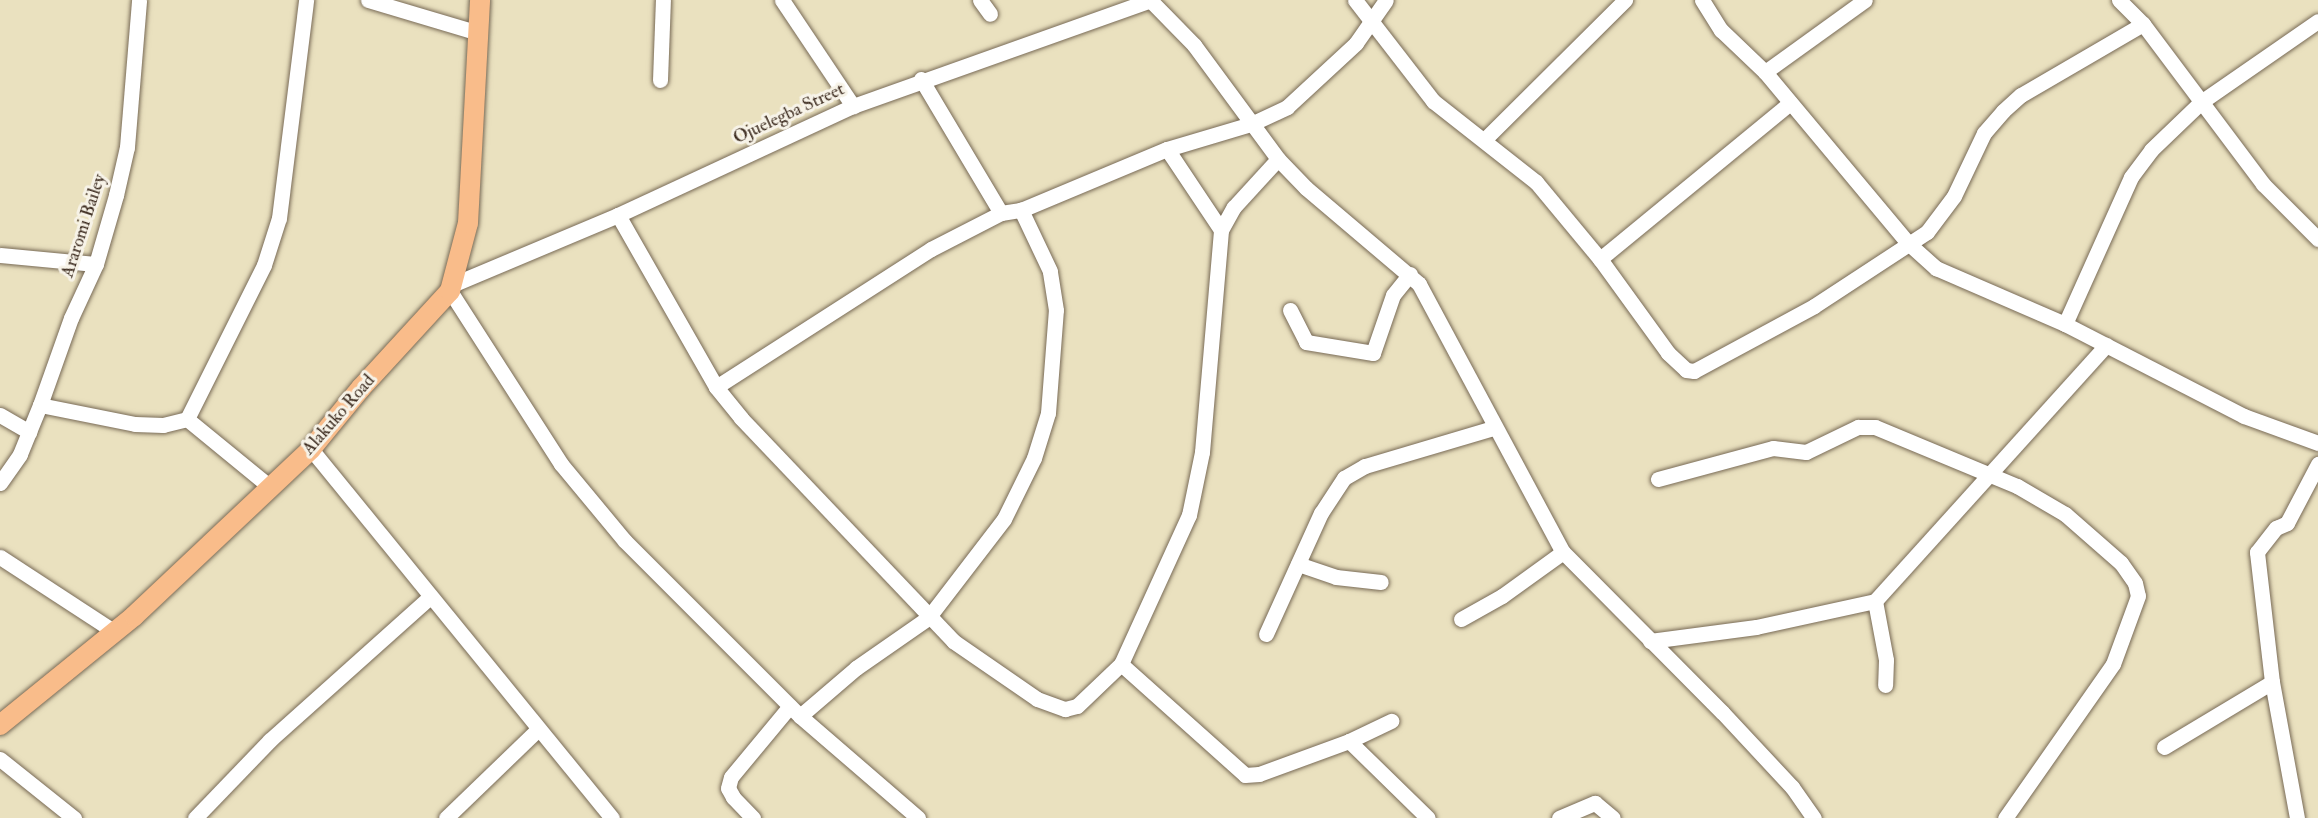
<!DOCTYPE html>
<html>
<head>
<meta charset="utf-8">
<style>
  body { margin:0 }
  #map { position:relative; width:2318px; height:818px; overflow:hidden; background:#eae1bf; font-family:"IM FELL Double Pica",serif }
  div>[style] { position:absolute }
  .roads { filter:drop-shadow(0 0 2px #786a56) drop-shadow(0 0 2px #786a56) }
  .minor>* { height:15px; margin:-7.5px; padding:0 7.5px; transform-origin:7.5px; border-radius:7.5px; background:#fff }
  .major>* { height:20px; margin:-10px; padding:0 10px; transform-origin:10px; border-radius:10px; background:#f9bc8a }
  span { translate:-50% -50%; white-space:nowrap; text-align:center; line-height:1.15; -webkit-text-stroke:6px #f7f3e8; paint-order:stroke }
  .street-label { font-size:18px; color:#3b2a1e }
</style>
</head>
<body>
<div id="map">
  <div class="roads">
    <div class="minor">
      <i style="left:368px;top:0;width:116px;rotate:16.6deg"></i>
      <i style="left:782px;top:0;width:128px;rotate:56.2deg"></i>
      <i style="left:980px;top:0;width:17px;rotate:54deg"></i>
      <i style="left:1150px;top:0;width:63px;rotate:45.6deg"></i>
      <i style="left:1194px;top:45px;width:142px;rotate:53.6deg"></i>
      <i style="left:1278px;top:159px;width:40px;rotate:46deg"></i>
      <i style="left:1306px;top:188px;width:148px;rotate:40.3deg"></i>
      <i style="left:1419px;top:284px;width:304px;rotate:61.8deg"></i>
      <i style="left:1563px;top:552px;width:226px;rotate:45.2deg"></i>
      <i style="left:1722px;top:712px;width:103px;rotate:47deg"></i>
      <i style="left:1792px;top:787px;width:38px;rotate:55deg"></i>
      <i style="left:1355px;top:0;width:128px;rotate:52.3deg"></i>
      <i style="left:1433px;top:101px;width:131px;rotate:38.2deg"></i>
      <i style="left:1536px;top:182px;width:100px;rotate:50.3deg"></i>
      <i style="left:1600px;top:259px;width:116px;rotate:54.1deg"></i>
      <i style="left:1668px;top:353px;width:25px;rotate:43deg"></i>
      <i style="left:1686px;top:370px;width:8px;rotate:7deg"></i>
      <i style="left:1694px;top:371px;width:136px;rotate:-28.4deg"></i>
      <i style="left:1814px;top:306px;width:135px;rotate:-33.2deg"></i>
      <i style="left:1927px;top:232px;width:45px;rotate:-53.1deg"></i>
      <i style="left:1954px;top:196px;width:70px;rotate:-64.5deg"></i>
      <i style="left:1984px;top:133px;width:29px;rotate:-49deg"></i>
      <i style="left:2003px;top:111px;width:24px;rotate:-42deg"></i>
      <i style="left:2021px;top:95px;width:141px;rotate:-30.2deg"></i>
      <i style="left:1702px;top:0;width:36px;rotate:58deg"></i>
      <i style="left:1721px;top:30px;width:61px;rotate:43.7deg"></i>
      <i style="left:1765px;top:72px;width:223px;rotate:50.1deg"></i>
      <i style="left:1908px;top:243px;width:38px;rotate:42deg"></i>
      <i style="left:1936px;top:268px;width:141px;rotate:23.5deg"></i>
      <i style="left:2065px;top:324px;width:201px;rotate:27.2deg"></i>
      <i style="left:2244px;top:416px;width:79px;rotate:20deg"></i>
      <i style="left:2119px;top:0;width:34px;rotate:45deg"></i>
      <i style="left:2143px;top:24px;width:200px;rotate:53.1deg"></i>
      <i style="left:2263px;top:184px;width:78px;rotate:45deg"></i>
      <i style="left:1765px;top:72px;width:123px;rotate:-35.8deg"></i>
      <i style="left:921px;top:79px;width:156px;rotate:59.2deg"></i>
      <i style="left:660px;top:80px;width:80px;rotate:-87.9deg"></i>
      <i style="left:1484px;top:140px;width:199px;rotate:-44.8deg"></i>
      <i style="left:1167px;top:149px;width:97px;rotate:56.3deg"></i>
      <i style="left:618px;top:215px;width:198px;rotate:60.3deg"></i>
      <i style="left:716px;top:387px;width:40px;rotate:51deg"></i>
      <i style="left:741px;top:418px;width:308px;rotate:46.4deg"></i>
      <i style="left:953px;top:641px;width:102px;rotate:34.6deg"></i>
      <i style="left:1037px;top:699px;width:30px;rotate:20deg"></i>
      <i style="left:1065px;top:709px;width:12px;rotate:-14deg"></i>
      <i style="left:1077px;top:706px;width:61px;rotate:-43.7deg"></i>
      <i style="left:1121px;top:664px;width:164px;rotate:-65.5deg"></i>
      <i style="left:1189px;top:515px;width:64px;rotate:-78.3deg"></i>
      <i style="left:1202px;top:452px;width:223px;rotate:-85.1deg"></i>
      <i style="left:1221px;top:230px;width:26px;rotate:-61deg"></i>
      <i style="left:1234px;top:207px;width:65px;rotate:-47.5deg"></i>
      <i style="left:0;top:255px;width:96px;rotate:5.4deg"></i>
      <i style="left:1600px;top:259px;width:246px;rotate:-39.4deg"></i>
      <i style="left:454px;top:284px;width:178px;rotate:-22.8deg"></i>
      <i style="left:618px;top:215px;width:259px;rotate:-24.9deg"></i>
      <i style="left:853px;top:106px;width:315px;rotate:-19.6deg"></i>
      <i style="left:450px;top:291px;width:206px;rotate:57.3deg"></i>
      <i style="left:561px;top:464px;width:100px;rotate:50.3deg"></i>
      <i style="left:625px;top:541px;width:247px;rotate:45deg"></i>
      <i style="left:800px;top:716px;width:156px;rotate:40.8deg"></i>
      <i style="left:1290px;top:310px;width:36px;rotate:63deg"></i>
      <i style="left:1306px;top:342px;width:68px;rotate:9.3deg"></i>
      <i style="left:1373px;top:353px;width:61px;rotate:-71deg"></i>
      <i style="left:1393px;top:295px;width:27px;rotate:-51deg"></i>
      <i style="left:2065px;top:324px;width:161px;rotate:-65.8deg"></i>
      <i style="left:2131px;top:177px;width:34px;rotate:-53deg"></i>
      <i style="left:2151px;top:150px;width:69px;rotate:-43.8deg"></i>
      <i style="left:2201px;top:102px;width:142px;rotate:-34.7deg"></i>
      <i style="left:716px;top:387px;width:255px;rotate:-32.7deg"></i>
      <i style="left:931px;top:249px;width:79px;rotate:-27.2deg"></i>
      <i style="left:1001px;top:213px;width:20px;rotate:-9deg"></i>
      <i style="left:1021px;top:210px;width:158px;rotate:-22.7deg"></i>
      <i style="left:1167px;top:149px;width:88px;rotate:-16.6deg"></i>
      <i style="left:1251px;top:124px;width:40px;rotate:-25deg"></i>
      <i style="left:1287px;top:107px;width:94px;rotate:-42.8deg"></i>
      <i style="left:1356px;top:43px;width:52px;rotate:-55.1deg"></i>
      <i style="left:40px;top:405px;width:97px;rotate:11.3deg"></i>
      <i style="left:135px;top:424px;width:28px;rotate:2deg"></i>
      <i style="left:163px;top:425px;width:25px;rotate:-14deg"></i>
      <i style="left:187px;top:419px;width:172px;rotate:-63.4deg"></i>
      <i style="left:264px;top:265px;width:49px;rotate:-72.3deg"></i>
      <i style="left:279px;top:218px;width:220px;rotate:-82.9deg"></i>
      <i style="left:0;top:415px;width:34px;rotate:30deg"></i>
      <i style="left:187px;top:419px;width:106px;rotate:39.3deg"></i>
      <i style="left:311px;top:449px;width:476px;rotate:50.8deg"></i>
      <i style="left:1658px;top:479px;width:119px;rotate:-15.1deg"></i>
      <i style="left:1773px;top:448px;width:33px;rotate:7deg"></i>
      <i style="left:1806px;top:452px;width:58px;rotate:-25.7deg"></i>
      <i style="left:1858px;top:427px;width:17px"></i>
      <i style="left:1875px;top:427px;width:154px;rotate:22.6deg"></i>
      <i style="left:2017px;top:486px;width:56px;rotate:30.3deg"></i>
      <i style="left:2065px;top:514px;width:74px;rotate:41.2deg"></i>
      <i style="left:2121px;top:563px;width:24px;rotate:55deg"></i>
      <i style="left:2135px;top:583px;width:13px;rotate:77deg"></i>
      <i style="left:2138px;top:596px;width:72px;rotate:110.2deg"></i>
      <i style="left:2113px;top:664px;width:188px;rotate:125deg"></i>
      <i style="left:0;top:483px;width:35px;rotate:-55deg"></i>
      <i style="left:20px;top:454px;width:53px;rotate:-67.8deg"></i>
      <i style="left:40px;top:405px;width:92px;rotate:-70.4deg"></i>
      <i style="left:71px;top:318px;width:60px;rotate:-65.2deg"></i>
      <i style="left:96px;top:264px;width:72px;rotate:-73.8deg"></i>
      <i style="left:116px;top:195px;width:49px;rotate:-77.1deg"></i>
      <i style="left:127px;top:147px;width:147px;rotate:-85.3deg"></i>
      <i style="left:0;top:557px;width:137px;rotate:33.1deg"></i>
      <i style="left:1298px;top:564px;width:40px;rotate:18.9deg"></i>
      <i style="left:1336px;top:577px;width:45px;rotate:6.3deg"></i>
      <i style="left:1875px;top:601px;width:60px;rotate:79.4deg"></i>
      <i style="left:1886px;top:660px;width:25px;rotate:92deg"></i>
      <i style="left:1461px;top:619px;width:47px;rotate:-29.3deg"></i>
      <i style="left:1502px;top:596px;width:75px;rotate:-35.8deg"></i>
      <i style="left:1266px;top:634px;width:133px;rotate:-65.6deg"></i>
      <i style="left:1321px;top:513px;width:42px;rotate:-56.7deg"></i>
      <i style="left:1344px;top:478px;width:24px;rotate:-30deg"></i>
      <i style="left:1365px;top:466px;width:134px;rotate:-16.5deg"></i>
      <i style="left:1650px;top:641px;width:107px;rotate:-7.5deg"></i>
      <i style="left:1756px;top:627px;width:122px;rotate:-12.3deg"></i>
      <i style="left:1875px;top:601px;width:345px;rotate:-47.9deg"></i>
      <i style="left:1121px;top:664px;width:166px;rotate:41.8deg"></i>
      <i style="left:1245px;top:775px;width:14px;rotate:-4deg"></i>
      <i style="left:1259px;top:774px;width:96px;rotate:-20.1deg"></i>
      <i style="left:1349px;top:741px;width:47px;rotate:-25.5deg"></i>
      <i style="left:800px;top:716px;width:74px;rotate:-40.6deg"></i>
      <i style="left:856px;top:668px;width:88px;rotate:-34.8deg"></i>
      <i style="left:928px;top:618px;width:125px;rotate:-52.5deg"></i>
      <i style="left:1004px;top:519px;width:68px;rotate:-63.8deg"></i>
      <i style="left:1034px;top:458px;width:47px;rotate:-72.7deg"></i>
      <i style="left:1048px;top:413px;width:103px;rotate:-85.6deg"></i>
      <i style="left:1056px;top:310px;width:39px;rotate:-99deg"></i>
      <i style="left:1050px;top:271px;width:68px;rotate:-115.4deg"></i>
      <i style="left:1349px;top:741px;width:110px;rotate:44.3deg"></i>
      <i style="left:2164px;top:747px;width:126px;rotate:-31deg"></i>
      <i style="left:0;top:759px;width:95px;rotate:38.6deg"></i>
      <i style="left:195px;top:818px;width:108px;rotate:-46.1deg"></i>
      <i style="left:270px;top:740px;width:215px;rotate:-41.8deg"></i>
      <i style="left:446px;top:818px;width:127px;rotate:-44deg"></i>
      <i style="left:753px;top:818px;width:29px;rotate:-134deg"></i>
      <i style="left:733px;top:797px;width:10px;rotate:-119deg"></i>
      <i style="left:728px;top:788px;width:11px;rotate:-75deg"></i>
      <i style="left:731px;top:777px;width:92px;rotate:-50.3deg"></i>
      <i style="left:1559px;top:818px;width:39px;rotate:-23deg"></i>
      <i style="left:1595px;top:803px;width:23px;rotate:40deg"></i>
      <i style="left:2297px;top:818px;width:138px;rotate:-100.4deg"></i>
      <i style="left:2272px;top:682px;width:131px;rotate:-96.6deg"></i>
      <i style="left:2257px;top:552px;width:31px;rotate:-52deg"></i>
      <i style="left:2276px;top:528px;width:12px;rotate:-24deg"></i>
      <i style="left:2287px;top:523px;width:67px;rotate:-62.3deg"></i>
    </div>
    <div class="major">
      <i style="left:0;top:725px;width:173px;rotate:-39.1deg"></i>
      <i style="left:134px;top:616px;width:243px;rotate:-43.3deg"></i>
      <i style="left:311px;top:449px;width:79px;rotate:-50.7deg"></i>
      <i style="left:361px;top:388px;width:132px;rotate:-47.5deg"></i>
      <i style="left:450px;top:291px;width:70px;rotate:-75.2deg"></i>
      <i style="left:468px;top:223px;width:223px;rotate:-86.9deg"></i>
    </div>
  </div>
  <div class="street-label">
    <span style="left:789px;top:114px;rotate:-25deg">Ojuelegba Street</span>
    <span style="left:84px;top:226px;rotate:-72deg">Araromi Bailey</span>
    <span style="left:339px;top:415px;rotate:-49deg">Alakuko Road</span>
  </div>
</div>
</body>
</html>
